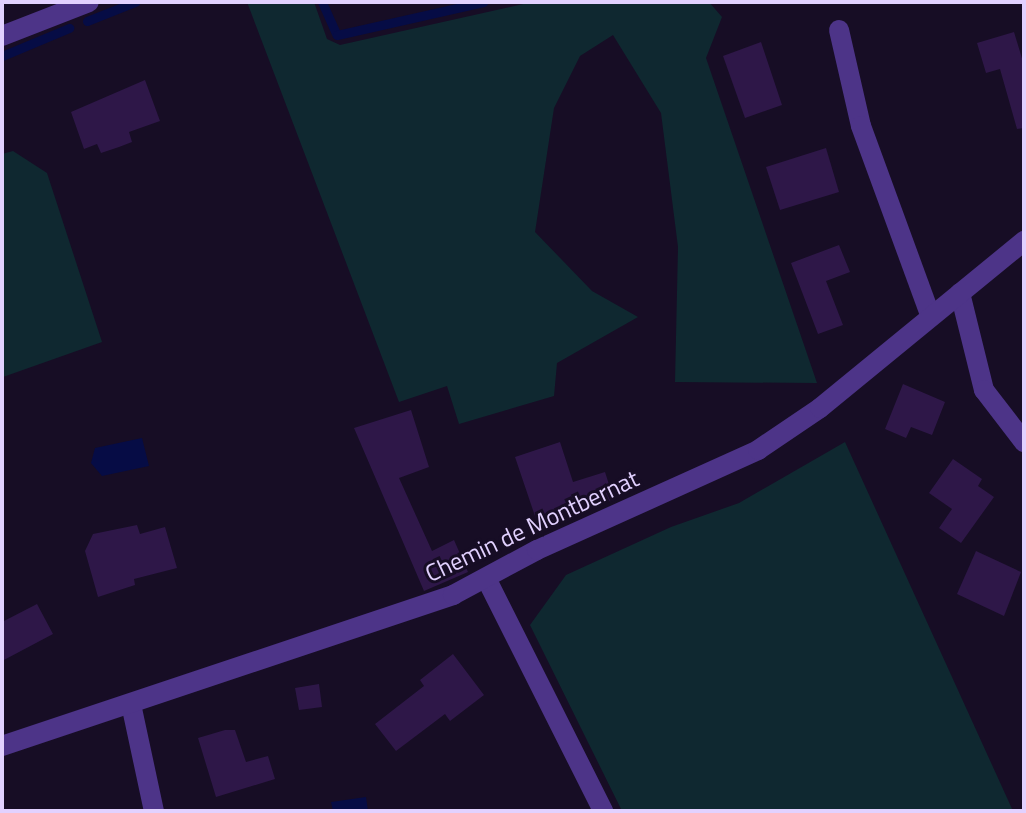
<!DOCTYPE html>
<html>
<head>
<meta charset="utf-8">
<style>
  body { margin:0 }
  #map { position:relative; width:1026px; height:813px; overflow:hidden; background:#170d25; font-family:"Titillium Web",sans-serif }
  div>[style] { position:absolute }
  .green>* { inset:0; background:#0f2830 }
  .water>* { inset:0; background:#060c45 }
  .stream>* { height:9px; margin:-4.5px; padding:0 4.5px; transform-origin:4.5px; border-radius:4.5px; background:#060c45 }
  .building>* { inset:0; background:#2e1748 }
  .minor>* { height:20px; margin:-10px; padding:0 10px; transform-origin:10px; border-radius:10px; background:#4d3488 }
  .tertiary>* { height:20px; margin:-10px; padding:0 10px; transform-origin:10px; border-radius:10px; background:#4d3488 }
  span { translate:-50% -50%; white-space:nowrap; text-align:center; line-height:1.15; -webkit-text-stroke:6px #170d25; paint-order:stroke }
  .street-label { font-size:24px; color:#e2d1ff }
  .frame { position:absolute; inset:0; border:4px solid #e2d1ff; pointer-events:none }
</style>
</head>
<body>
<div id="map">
  <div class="green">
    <i style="clip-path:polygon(247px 2px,314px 2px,327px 39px,340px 45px,532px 2px,709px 2px,722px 17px,706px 58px,817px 383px,675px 382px,678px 247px,661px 113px,613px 35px,580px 56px,554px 108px,535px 232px,592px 291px,638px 317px,557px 363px,554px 396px,459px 424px,447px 386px,399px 402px)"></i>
    <i style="clip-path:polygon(13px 151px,47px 173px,102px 342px,3px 377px,2px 154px)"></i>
    <i style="clip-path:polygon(845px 442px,1013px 811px,622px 811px,530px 625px,566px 575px,671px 527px,739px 503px)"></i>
  </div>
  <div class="water">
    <i style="clip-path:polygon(142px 438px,149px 466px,102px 476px,91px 463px,95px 448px)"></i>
    <i style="clip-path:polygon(366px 797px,368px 811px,333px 811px,331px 802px)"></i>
  </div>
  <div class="stream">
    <i style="left:322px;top:2px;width:36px;rotate:66deg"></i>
    <i style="left:337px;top:35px;width:150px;rotate:-12.7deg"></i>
    <i style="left:87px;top:21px;width:52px;rotate:-21.6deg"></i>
    <i style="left:2px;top:56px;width:73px;rotate:-22.7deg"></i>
  </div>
  <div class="building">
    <i style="clip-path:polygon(1014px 32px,1024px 65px,1024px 128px,1017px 129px,1000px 69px,986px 73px,977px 43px)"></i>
    <i style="clip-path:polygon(761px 42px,782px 105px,745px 118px,723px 56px)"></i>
    <i style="clip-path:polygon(145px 80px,160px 121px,129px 132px,132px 142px,119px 147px,101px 153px,97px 144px,84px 149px,71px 112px)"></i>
    <i style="clip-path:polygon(826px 148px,839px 192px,780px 210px,766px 167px)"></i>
    <i style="clip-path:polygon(839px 245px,850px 272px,826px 281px,843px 325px,818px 334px,791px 263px)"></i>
    <i style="clip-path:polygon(903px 384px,945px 402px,932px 435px,911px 427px,906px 438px,885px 429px)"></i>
    <i style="clip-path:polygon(411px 410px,429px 467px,399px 478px,432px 551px,454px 540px,468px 572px,424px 591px,354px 428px)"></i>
    <i style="clip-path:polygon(560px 442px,573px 482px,605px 472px,614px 500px,538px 525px,515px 457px)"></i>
    <i style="clip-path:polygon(953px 459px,982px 479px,978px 486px,994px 497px,961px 543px,939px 528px,952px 509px,929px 493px)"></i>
    <i style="clip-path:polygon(137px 525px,140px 534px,165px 527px,177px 568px,134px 579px,135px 585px,98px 597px,85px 551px,93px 534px)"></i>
    <i style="clip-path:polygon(976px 551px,1021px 572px,1004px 616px,957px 594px)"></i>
    <i style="clip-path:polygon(37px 604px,53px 634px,2px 661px,2px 622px)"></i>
    <i style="clip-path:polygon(453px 654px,484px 695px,450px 721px,445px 714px,396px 751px,375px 724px,424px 686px,420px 680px)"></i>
    <i style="clip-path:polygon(319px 684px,322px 707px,299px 710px,295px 688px)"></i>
    <i style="clip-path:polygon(225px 730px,235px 730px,246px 762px,268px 756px,275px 779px,216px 797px,198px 738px)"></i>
  </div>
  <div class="minor">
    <i style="left:839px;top:30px;width:98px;rotate:77.1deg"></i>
    <i style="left:861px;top:126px;width:203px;rotate:69.9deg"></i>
    <i style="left:960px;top:293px;width:100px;rotate:76.1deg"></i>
    <i style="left:984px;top:390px;width:66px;rotate:52.4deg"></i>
    <i style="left:486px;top:578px;width:261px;rotate:63.3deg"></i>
    <i style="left:131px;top:704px;width:109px;rotate:77.9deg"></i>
    <i style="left:2px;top:746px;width:476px;rotate:-18.5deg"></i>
    <i style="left:453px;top:595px;width:95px;rotate:-28.2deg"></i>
    <i style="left:537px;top:550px;width:243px;rotate:-24.3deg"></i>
    <i style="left:758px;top:450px;width:75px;rotate:-34.1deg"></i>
    <i style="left:820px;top:408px;width:264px;rotate:-39.3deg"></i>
  </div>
  <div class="tertiary">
    <i style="left:2px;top:36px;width:93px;rotate:-21.3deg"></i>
  </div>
  <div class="street-label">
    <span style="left:532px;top:526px;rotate:-25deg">Chemin de Montbernat</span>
  </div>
  <div class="frame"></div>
</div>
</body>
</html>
